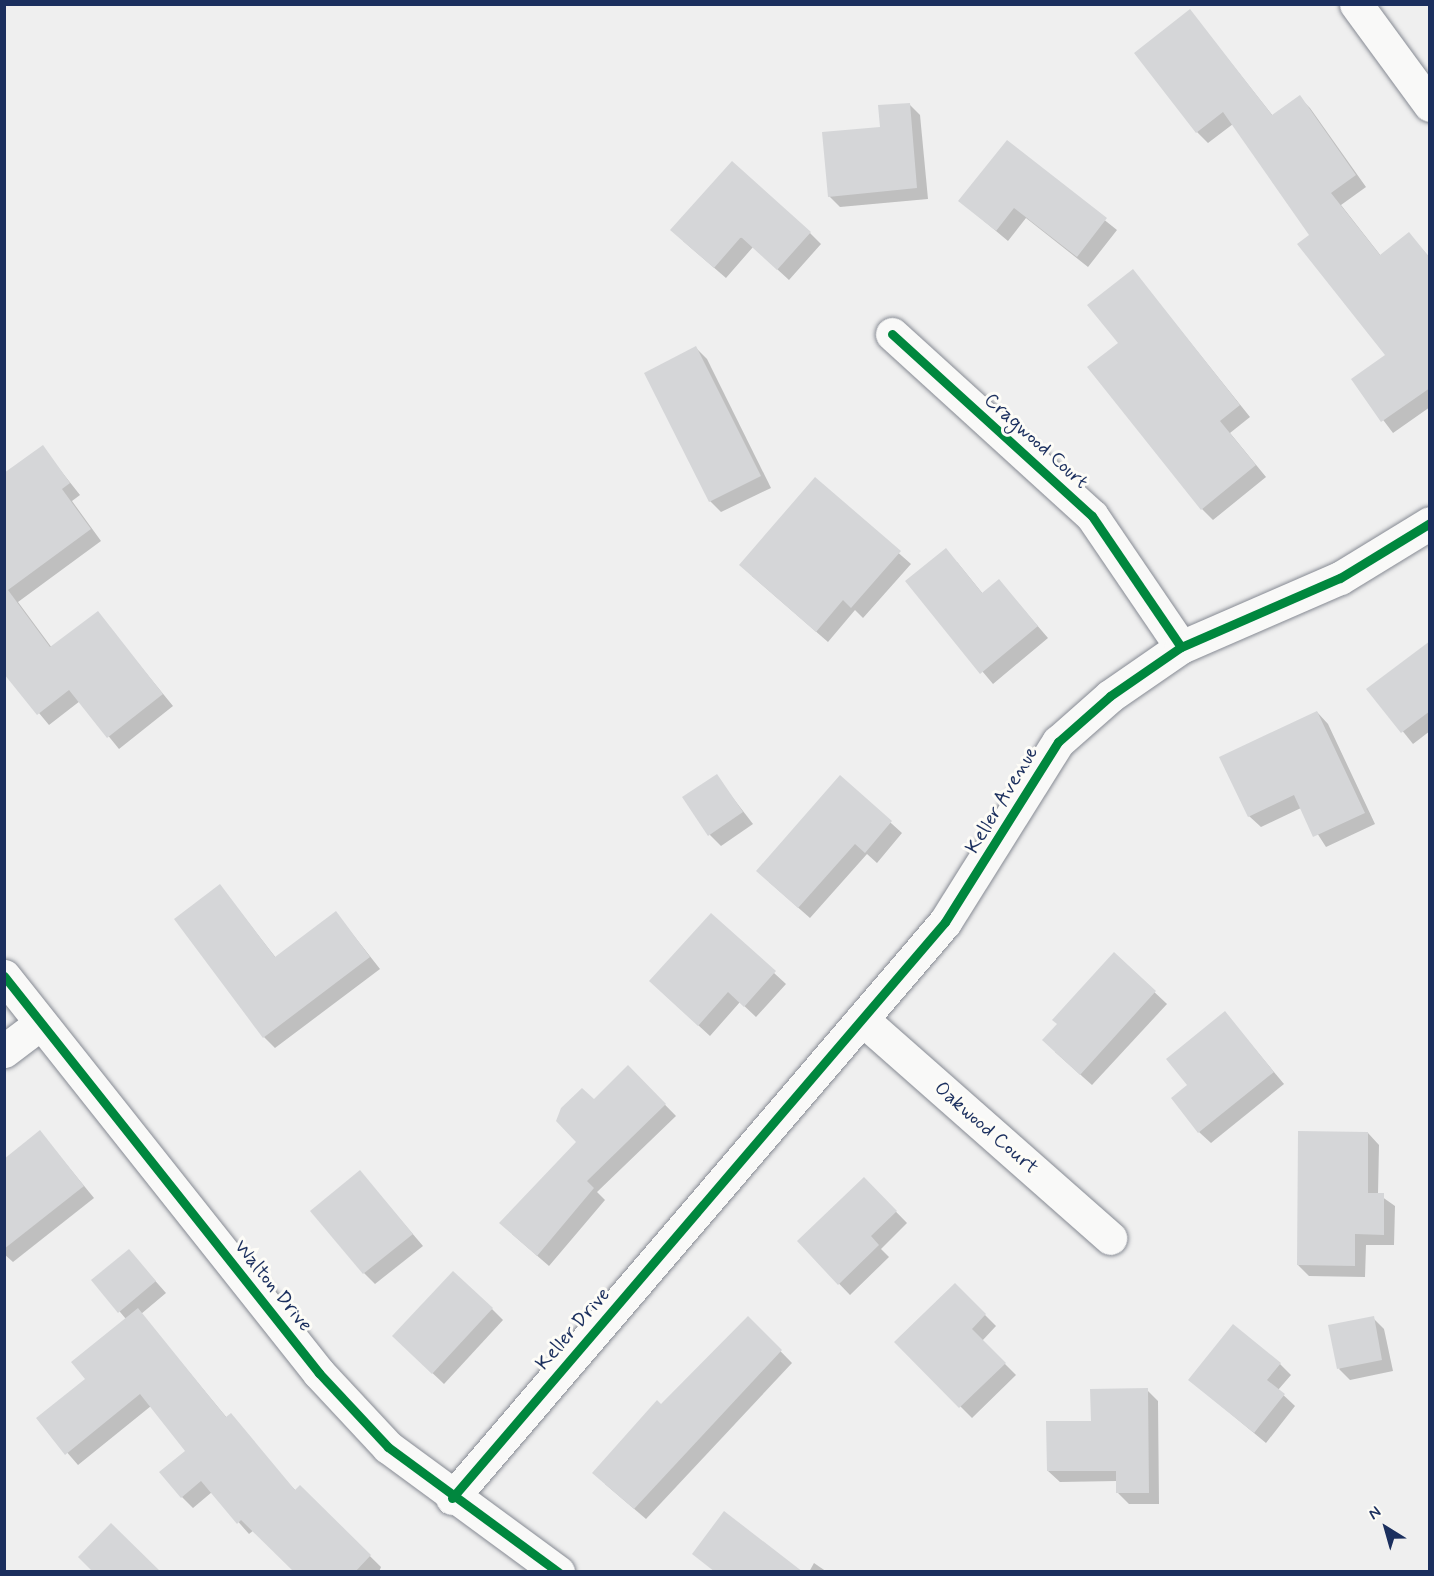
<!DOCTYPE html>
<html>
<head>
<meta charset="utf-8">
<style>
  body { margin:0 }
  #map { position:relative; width:1434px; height:1576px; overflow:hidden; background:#efefef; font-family:Mynerve,sans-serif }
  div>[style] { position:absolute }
  .shadow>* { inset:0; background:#0003 }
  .building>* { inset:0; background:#d5d6d8 }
  .roads { filter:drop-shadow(0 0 2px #868a93) drop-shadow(0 0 2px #868a93) }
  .minor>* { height:33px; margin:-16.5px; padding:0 16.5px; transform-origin:16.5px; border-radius:16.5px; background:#f9f9f8 }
  .cycleway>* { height:9px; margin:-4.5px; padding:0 4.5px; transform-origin:4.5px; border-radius:4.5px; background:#00873e }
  span { translate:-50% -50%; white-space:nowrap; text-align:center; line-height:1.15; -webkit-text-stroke:6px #fdfcf7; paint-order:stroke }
  .street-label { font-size:20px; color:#1b2f5e }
  .frame { position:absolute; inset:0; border:6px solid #1b2f5e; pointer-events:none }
  .north { position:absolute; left:1356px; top:1498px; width:60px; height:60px; -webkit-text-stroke:4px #fdfcf7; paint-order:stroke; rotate:323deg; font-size:16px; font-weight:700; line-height:24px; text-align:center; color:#1b2f5e }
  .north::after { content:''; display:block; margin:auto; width:21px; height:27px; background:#1b2f5e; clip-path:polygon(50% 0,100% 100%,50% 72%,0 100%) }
</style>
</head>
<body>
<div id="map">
  <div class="shadow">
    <i style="clip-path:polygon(1190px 11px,1273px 116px,1299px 97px,1310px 108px,1366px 187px,1341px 205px,1381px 256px,1409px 234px,1430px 258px,1430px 407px,1393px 433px,1353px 380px,1387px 356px,1311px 235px,1233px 124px,1208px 143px,1197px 132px)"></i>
    <i style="clip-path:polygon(909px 104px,920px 115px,928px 199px,840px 207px,829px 196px,881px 128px)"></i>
    <i style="clip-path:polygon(1007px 142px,1117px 230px,1088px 267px,1026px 218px,1008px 241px,960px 201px)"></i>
    <i style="clip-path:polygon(810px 233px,821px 244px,789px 280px,753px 247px,726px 278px,683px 241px)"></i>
    <i style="clip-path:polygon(1133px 271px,1250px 417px,1230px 433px,1266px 477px,1213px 520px,1202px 509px)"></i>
    <i style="clip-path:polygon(696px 348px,707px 359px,771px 488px,721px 512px,710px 501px)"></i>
    <i style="clip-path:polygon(42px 447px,80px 495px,72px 501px,101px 541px,18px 602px,52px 648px,97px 613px,173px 706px,119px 749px,80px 701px,49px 725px,4px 671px,4px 477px)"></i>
    <i style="clip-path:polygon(815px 479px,911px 564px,863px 618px,855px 610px,828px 642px,752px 576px)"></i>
    <i style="clip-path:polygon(957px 562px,983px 594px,999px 581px,1048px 638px,993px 684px,907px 582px)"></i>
    <i style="clip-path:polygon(1430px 643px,1430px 731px,1413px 744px,1369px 689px)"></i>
    <i style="clip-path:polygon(1317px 712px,1328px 724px,1375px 824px,1326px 847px,1301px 808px,1261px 827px,1249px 816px)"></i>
    <i style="clip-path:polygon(716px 776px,753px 824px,721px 846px,710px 835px)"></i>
    <i style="clip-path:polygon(840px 777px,902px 833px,877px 863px,867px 854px,810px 918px,769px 882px)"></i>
    <i style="clip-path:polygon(220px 886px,276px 958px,336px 913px,380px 969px,275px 1048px,264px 1037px)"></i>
    <i style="clip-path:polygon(711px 915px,786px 984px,756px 1017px,740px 1002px,710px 1036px,662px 992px)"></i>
    <i style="clip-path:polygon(1114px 954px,1167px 1004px,1092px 1085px,1055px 1052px)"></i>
    <i style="clip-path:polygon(1225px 1013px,1284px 1084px,1211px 1143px,1199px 1132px)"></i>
    <i style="clip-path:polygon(628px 1067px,676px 1116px,597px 1192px,605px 1200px,549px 1266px,512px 1234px,578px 1142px,594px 1101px)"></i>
    <i style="clip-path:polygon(40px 1132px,94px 1198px,13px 1262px,4px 1254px,4px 1175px)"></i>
    <i style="clip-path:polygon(1368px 1133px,1379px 1145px,1378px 1194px,1395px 1206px,1394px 1245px,1366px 1245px,1365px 1277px,1309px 1276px,1298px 1265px)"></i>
    <i style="clip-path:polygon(360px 1172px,423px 1246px,375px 1284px,364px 1273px)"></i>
    <i style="clip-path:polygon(864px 1179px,907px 1223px,881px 1249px,889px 1257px,850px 1295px,799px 1242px)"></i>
    <i style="clip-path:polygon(129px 1251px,166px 1293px,141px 1314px,227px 1418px,296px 1491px,300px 1487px,381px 1567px,379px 1572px,296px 1572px,254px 1530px,249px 1534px,212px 1492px,193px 1508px,182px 1497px,187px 1451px,151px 1406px,78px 1465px,38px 1419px,87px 1380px,126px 1319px,93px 1280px)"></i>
    <i style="clip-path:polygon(955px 1285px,996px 1326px,982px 1341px,1016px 1375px,972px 1418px,896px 1342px)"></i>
    <i style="clip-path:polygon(492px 1309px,503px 1320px,444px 1384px,405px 1347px)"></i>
    <i style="clip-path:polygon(748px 1318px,792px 1363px,646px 1519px,605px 1484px,661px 1406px)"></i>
    <i style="clip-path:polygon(1373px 1318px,1384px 1329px,1393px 1371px,1350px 1380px,1339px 1369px)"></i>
    <i style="clip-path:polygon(1280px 1364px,1291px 1375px,1278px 1390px,1295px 1406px,1266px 1443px,1190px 1380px)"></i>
    <i style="clip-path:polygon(1147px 1390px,1158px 1401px,1159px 1504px,1129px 1504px,1118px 1493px,1117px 1481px,1060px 1482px,1048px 1471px,1092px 1422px)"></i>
    <i style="clip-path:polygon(814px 1563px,827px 1572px,809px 1572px)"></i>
  </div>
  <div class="building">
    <i style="clip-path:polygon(1190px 9px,1272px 115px,1300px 95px,1356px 175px,1331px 193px,1380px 255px,1409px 232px,1430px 258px,1430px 388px,1381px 422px,1351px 379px,1385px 355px,1297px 244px,1309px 235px,1223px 112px,1196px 133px,1134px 53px)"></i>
    <i style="clip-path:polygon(910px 103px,917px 188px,828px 197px,822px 132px,880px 127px,878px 105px)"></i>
    <i style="clip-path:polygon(1007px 140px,1107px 218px,1077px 257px,1014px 208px,996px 231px,958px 201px)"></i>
    <i style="clip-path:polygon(732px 161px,811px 232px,777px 270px,741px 237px,714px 268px,670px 230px)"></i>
    <i style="clip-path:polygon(1133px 269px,1240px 405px,1220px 421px,1256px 465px,1201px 510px,1087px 367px,1118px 343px,1087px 305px)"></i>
    <i style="clip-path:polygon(696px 346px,761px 476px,709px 502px,644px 373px)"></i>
    <i style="clip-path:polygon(43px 445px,70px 483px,62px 489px,91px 529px,8px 590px,50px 647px,98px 611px,163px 694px,107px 738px,69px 690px,37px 715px,4px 674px,4px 473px)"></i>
    <i style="clip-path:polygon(815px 477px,901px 551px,851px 608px,843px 600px,816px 632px,739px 565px)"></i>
    <i style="clip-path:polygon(946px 548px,982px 593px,999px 579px,1038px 626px,980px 674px,905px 581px)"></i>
    <i style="clip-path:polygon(1430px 641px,1430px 711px,1401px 733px,1366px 689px)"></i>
    <i style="clip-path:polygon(1317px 711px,1365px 813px,1313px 837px,1294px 795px,1248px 817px,1219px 757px)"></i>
    <i style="clip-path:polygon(717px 774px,743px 812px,708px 836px,682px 797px)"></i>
    <i style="clip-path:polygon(840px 775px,892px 821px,865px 853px,855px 844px,798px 908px,756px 871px)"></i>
    <i style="clip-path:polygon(220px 884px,275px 957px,336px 911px,370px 957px,263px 1038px,174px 919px)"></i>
    <i style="clip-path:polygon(711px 913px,776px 971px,744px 1007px,728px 992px,698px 1026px,649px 981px)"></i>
    <i style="clip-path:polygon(1114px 952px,1156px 991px,1080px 1075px,1042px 1040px,1057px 1024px,1052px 1020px)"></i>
    <i style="clip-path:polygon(1225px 1011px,1274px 1072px,1198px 1133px,1171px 1098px,1187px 1085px,1166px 1059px)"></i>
    <i style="clip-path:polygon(628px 1065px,666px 1104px,587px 1181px,594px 1188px,537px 1256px,499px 1223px,576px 1142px,556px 1121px,561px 1108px,582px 1088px,594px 1099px)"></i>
    <i style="clip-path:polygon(40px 1130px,84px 1186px,4px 1249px,4px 1159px)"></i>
    <i style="clip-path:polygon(1298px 1131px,1368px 1132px,1368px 1193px,1384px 1193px,1384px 1235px,1355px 1234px,1355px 1266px,1297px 1265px)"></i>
    <i style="clip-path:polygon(360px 1170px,413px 1234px,363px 1274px,310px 1211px)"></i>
    <i style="clip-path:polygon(864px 1177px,897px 1211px,871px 1236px,879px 1245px,838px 1285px,797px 1241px)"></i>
    <i style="clip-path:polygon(129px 1249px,156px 1281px,118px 1313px,91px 1280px)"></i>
    <i style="clip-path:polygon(453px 1271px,493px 1308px,432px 1374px,392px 1336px)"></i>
    <i style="clip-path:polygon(955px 1283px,986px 1314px,972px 1329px,1006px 1363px,959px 1408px,894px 1342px)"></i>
    <i style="clip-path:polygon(138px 1308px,226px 1417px,231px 1413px,295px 1490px,300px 1485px,371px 1555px,355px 1572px,294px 1572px,241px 1520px,237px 1524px,201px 1481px,181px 1498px,159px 1472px,185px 1451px,140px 1394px,65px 1455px,36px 1418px,85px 1379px,71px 1362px)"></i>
    <i style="clip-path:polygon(748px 1316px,782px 1350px,634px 1509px,592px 1473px,657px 1400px,661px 1404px)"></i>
    <i style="clip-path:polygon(1374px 1316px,1382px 1360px,1337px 1369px,1328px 1325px)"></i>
    <i style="clip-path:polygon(1233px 1324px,1281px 1363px,1267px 1380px,1285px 1394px,1254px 1433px,1188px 1380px)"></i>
    <i style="clip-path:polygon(1148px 1388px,1149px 1493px,1116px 1493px,1116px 1471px,1047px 1471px,1046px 1421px,1091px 1421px,1090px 1389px)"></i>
    <i style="clip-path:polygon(724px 1511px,803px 1572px,715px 1572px,692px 1554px)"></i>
    <i style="clip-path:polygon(111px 1523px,161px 1572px,93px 1572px,78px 1557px)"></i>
  </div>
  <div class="roads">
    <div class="minor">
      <i style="left:1356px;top:4px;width:125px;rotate:53.8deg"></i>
      <i style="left:892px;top:334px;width:270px;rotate:42.3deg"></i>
      <i style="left:1092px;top:516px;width:158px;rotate:55.8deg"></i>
      <i style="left:4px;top:976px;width:507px;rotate:51.57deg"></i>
      <i style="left:319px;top:1373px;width:101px;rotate:47deg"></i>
      <i style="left:388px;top:1447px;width:211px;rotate:36.3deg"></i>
      <i style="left:862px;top:1019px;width:331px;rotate:41.4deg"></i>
      <i style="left:4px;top:1051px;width:46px;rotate:-37.1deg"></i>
      <i style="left:452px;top:1498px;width:758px;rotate:-49.44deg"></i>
      <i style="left:945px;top:922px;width:213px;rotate:-57.9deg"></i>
      <i style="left:1058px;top:742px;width:69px;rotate:-41.5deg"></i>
      <i style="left:1110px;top:696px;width:86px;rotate:-34.6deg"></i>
      <i style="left:1181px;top:647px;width:173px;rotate:-23.5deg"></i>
      <i style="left:1340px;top:578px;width:105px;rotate:-31.4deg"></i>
    </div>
  </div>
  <div class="cycleway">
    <i style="left:892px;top:334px;width:270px;rotate:42.3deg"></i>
    <i style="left:1092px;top:516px;width:158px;rotate:55.8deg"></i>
    <i style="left:4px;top:976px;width:507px;rotate:51.57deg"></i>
    <i style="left:319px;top:1373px;width:101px;rotate:47deg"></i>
    <i style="left:388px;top:1447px;width:211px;rotate:36.3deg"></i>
    <i style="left:452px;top:1498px;width:758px;rotate:-49.44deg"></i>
    <i style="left:945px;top:922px;width:213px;rotate:-57.9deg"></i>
    <i style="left:1058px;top:742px;width:69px;rotate:-41.5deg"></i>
    <i style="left:1110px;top:696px;width:86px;rotate:-34.6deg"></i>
    <i style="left:1181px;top:647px;width:173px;rotate:-23.5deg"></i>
    <i style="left:1340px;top:578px;width:105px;rotate:-31.4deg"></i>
  </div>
  <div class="street-label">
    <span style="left:1036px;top:441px;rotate:42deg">Cragwood Court</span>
    <span style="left:1002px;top:800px;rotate:-59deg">Keller Avenue</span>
    <span style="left:986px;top:1128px;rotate:41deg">Oakwood Court</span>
    <span style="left:273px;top:1286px;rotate:51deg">Walton Drive</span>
    <span style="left:573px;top:1329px;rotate:-49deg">Keller Drive</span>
  </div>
  <div class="frame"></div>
  <div class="north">N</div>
</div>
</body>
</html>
